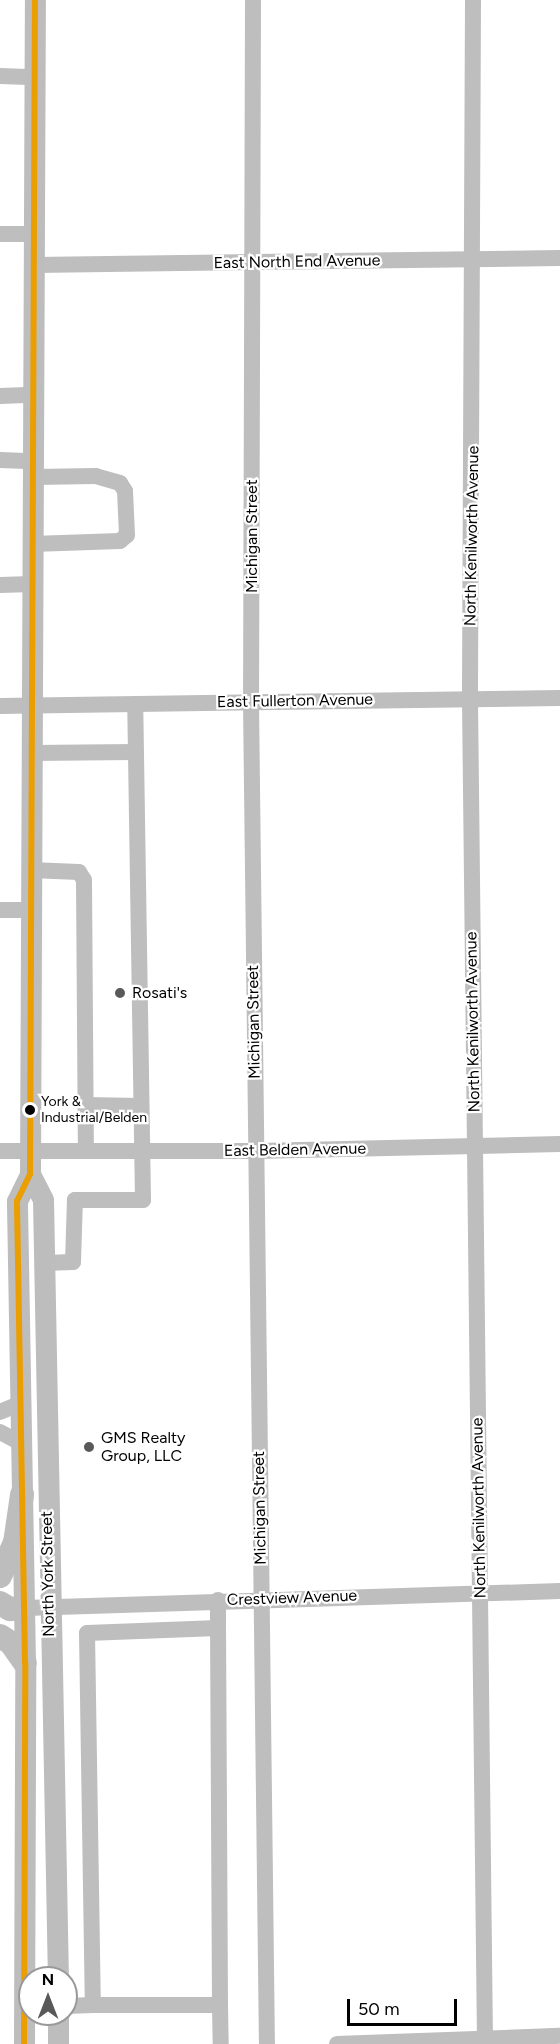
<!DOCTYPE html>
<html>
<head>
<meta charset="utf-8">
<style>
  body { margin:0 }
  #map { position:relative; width:560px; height:2044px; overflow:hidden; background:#fff; font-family:Figtree,sans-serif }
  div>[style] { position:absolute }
  .minor>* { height:16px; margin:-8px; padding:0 8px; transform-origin:8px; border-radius:8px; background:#bebebe }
  .major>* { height:21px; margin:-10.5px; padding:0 10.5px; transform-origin:10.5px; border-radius:10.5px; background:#bdbdbd }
  .highway>* { height:24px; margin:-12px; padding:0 12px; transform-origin:12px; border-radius:12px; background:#bdbdbd }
  .bus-1>* { height:6px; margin:-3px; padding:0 3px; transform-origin:3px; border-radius:3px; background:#eb9e00 }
  .dots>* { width:16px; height:16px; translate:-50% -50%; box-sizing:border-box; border:3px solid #fff; border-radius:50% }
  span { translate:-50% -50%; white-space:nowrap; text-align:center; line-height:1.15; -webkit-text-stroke:4.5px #fff; paint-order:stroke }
  .bus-label { font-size:14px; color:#000 }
  .left { translate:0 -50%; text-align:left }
  .street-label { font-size:16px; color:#000 }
  .poi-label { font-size:16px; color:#000 }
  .north { position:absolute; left:18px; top:1966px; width:60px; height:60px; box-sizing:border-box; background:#fff; border:2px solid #999; border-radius:50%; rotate:0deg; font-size:16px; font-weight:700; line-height:24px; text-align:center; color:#000 }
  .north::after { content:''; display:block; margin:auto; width:21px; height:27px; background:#595959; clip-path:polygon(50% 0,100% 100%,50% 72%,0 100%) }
  .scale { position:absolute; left:347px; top:1999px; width:110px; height:27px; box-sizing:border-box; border:3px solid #000; border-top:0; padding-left:8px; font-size:18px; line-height:21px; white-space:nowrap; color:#000; -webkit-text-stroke:4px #fff; paint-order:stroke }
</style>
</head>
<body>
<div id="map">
  <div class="minor">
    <i style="left:253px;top:0;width:702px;rotate:90.16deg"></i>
    <i style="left:251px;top:702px;width:1342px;rotate:89.32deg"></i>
    <i style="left:473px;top:0;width:700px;rotate:90.25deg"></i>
    <i style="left:470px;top:700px;width:1344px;rotate:89.36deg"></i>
    <i style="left:0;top:76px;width:35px;rotate:2deg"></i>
    <i style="left:0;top:234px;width:34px"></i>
    <i style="left:34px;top:265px;width:526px;rotate:-0.76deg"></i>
    <i style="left:0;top:396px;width:33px;rotate:-2deg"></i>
    <i style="left:0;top:460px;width:33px;rotate:2deg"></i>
    <i style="left:32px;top:544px;width:88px;rotate:-2deg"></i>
    <i style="left:120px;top:541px;width:9px;rotate:-41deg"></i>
    <i style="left:127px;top:535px;width:44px;rotate:-92.6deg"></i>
    <i style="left:125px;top:491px;width:9px;rotate:-122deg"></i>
    <i style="left:120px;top:483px;width:25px;rotate:-164deg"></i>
    <i style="left:96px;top:476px;width:63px;rotate:179.1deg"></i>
    <i style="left:0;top:585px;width:32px;rotate:-2deg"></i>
    <i style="left:0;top:706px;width:560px;rotate:-0.82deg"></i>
    <i style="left:31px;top:753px;width:104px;rotate:-0.6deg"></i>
    <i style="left:30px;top:870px;width:49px;rotate:2.3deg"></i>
    <i style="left:79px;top:872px;width:9px;rotate:58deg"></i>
    <i style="left:84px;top:880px;width:271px;rotate:89.6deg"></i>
    <i style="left:0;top:910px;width:30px"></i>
    <i style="left:85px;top:1105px;width:56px;rotate:1deg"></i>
    <i style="left:0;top:1151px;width:256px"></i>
    <i style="left:256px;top:1151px;width:304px;rotate:-1.3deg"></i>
    <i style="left:44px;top:1263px;width:29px;rotate:-2deg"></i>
    <i style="left:73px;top:1262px;width:62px;rotate:-88.2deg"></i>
    <i style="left:75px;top:1200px;width:68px"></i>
    <i style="left:143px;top:1200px;width:496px;rotate:-90.9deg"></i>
    <i style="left:0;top:1412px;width:23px;rotate:-23deg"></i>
    <i style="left:0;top:1432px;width:24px;rotate:28deg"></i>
    <i style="left:218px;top:1600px;width:28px;rotate:90deg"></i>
    <i style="left:218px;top:1628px;width:131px;rotate:177.8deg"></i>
    <i style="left:87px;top:1633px;width:372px;rotate:89.1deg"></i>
    <i style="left:93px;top:2005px;width:127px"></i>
    <i style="left:220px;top:2005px;width:377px;rotate:-90.3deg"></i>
    <i style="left:25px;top:1608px;width:535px;rotate:-1.82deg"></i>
    <i style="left:220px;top:2005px;width:39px;rotate:89deg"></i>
    <i style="left:66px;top:2006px;width:27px;rotate:-2deg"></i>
    <i style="left:337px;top:2044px;width:223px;rotate:-2.1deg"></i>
  </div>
  <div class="major">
    <i style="left:30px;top:1174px;width:29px;rotate:63deg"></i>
    <i style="left:43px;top:1200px;width:778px;rotate:88.9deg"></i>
    <i style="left:24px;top:2044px;width:381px;rotate:-89.8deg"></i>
    <i style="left:25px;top:1663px;width:462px;rotate:-91deg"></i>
    <i style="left:17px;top:1201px;width:30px;rotate:-64deg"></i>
    <i style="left:30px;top:1174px;width:1174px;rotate:-89.76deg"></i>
    <i style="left:58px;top:2044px;width:30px;rotate:-90deg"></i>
  </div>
  <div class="highway">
    <i style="left:0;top:1576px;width:36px;rotate:-66deg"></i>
    <i style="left:15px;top:1543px;width:49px;rotate:-81.7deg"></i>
    <i style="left:0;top:1603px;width:12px;rotate:31deg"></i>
    <i style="left:10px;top:1609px;width:15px;rotate:-4deg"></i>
    <i style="left:0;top:1636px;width:13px;rotate:32deg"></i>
    <i style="left:11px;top:1643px;width:24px;rotate:55deg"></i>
  </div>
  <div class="bus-1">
    <i style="left:24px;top:2044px;width:381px;rotate:-89.8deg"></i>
    <i style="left:25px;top:1663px;width:462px;rotate:-91deg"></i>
    <i style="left:17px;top:1201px;width:30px;rotate:-64deg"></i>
    <i style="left:30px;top:1174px;width:1174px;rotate:-89.76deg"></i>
  </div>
  <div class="dots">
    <i style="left:120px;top:993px;background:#595959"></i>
    <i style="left:30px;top:1110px;background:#000"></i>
    <i style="left:89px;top:1447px;background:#595959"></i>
  </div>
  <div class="bus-label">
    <span class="left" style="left:41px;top:1110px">York &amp;<br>Industrial/Belden</span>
  </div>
  <div class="street-label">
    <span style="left:297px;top:262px;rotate:-1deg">East North End Avenue</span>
    <span style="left:252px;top:536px;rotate:-90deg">Michigan Street</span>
    <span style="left:472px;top:536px;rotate:-89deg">North Kenilworth Avenue</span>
    <span style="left:295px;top:701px;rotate:-1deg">East Fullerton Avenue</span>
    <span style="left:254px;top:1022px;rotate:-91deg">Michigan Street</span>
    <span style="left:473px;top:1022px;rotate:-91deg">North Kenilworth Avenue</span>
    <span style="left:295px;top:1150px;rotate:-1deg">East Belden Avenue</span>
    <span style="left:260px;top:1508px;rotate:-91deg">Michigan Street</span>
    <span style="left:479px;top:1508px;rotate:-91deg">North Kenilworth Avenue</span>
    <span style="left:48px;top:1574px;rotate:-91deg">North York Street</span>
    <span style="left:292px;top:1598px;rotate:-2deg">Crestview Avenue</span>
  </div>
  <div class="poi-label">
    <span class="left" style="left:132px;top:993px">Rosati's</span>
    <span class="left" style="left:101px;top:1447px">GMS Realty<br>Group, LLC</span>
  </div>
  <div class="north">N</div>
  <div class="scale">50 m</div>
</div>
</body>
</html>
